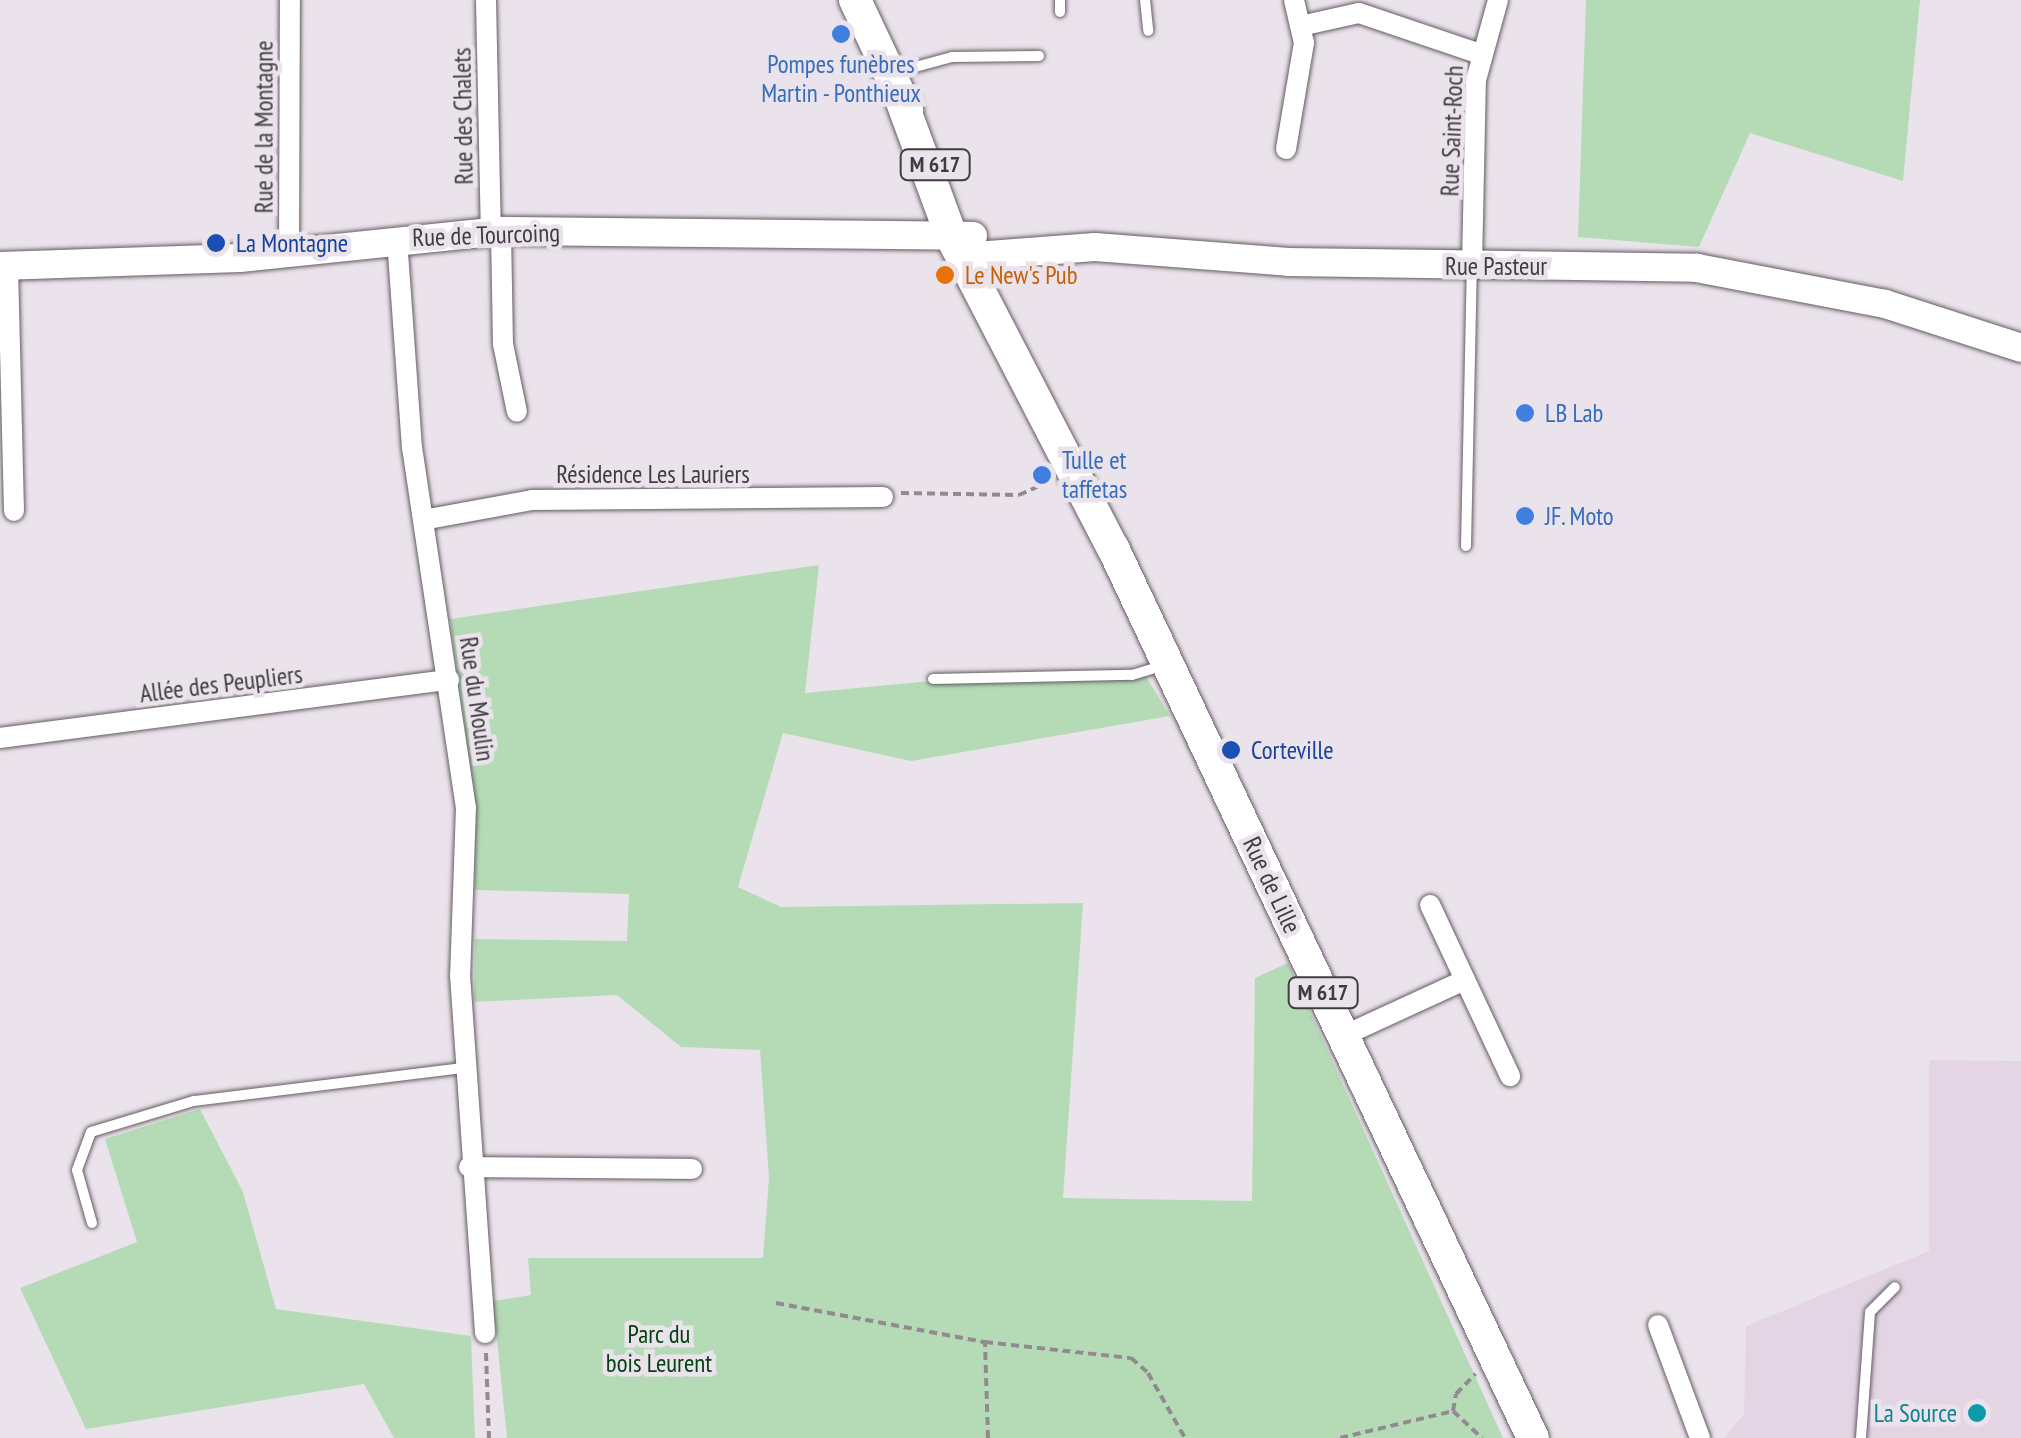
<!DOCTYPE html>
<html>
<head>
<meta charset="utf-8">
<style>
  body { margin:0 }
  #map { position:relative; width:2021px; height:1438px; overflow:hidden; background:#ebe3eb; font-family:"PT Sans Narrow",sans-serif }
  div>[style] { position:absolute }
  .built>* { inset:0; background:#e3d5e4 }
  .green>* { inset:0; background:#b5dbb6 }
  .path>* { height:4px; margin-top:-2px; transform-origin:0; background:repeating-linear-gradient(90deg,#918b91 0 8px,transparent 0 13px) }
  .roads { filter:drop-shadow(0 0 2px #635c63) drop-shadow(0 0 2px #635c63) }
  .service>* { height:10px; margin:-5px; padding:0 5px; transform-origin:5px; border-radius:5px; background:#fff }
  .minor>* { height:20px; margin:-10px; padding:0 10px; transform-origin:10px; border-radius:10px; background:#fff }
  .secondary>* { height:28px; margin:-14px; padding:0 14px; transform-origin:14px; border-radius:14px; background:#fff }
  .primary>* { height:32px; margin:-16px; padding:0 16px; transform-origin:16px; border-radius:16px; background:#fff }
  .dots>* { width:28px; height:28px; translate:-50% -50%; box-sizing:border-box; border:5px solid #ebe3eb; border-radius:50% }
  span { translate:-50% -50%; white-space:nowrap; text-align:center; line-height:1.15; -webkit-text-stroke:9px #ebe3eb; paint-order:stroke }
  .shield-label span { padding:2px 8px; background:#ebe3eb; border:2px solid; border-radius:8px; -webkit-text-stroke-width:0 }
  .shield-label { font-size:22px; color:#3f3c3f; font-weight:700 }
  .shop-label { font-size:25px; color:#366cbe }
  .left { translate:0 -50%; text-align:left }
  .street-label { font-size:25px; color:#3f3c3f }
  .transit-label { font-size:25px; color:#164399 }
  .food-label { font-size:25px; color:#c56008 }
  .park-label { font-size:25px; color:#054111 }
  .culture-label { font-size:25px; color:#0d838f }
  .right { translate:-100% -50%; text-align:right }
</style>
</head>
<body>
<div id="map">
  <div class="built">
    <i style="clip-path:polygon(1929px 1060px,2021px 1061px,2021px 1438px,1724px 1438px,1744px 1414px,1746px 1326px,1929px 1251px)"></i>
  </div>
  <div class="green">
    <i style="clip-path:polygon(1586px 0,1920px 0,1903px 181px,1750px 133px,1699px 247px,1578px 237px)"></i>
    <i style="clip-path:polygon(819px 565px,805px 693px,994px 675px,1145px 675px,1170px 716px,911px 761px,783px 733px,738px 887px,781px 907px,1083px 903px,1063px 1198px,1252px 1201px,1255px 978px,1288px 963px,1503px 1438px,507px 1438px,493px 1301px,531px 1295px,528px 1258px,763px 1258px,769px 1177px,760px 1050px,681px 1047px,617px 995px,474px 1002px,475px 939px,627px 941px,629px 894px,475px 890px,474px 793px,450px 619px)"></i>
    <i style="clip-path:polygon(200px 1109px,243px 1192px,276px 1309px,471px 1336px,475px 1438px,394px 1438px,364px 1384px,86px 1429px,20px 1288px,137px 1242px,105px 1139px)"></i>
  </div>
  <div class="path">
    <i style="left:901px;top:493px;width:118px;rotate:1deg"></i>
    <i style="left:1019px;top:495px;width:32px;rotate:-24deg"></i>
    <i style="left:776px;top:1303px;width:213px;rotate:10.6deg"></i>
    <i style="left:486px;top:1353px;width:85px;rotate:88deg"></i>
    <i style="left:1453px;top:1411px;width:17px;rotate:-80deg"></i>
    <i style="left:1456px;top:1394px;width:28px;rotate:-46deg"></i>
    <i style="left:988px;top:1438px;width:96px;rotate:-91.8deg"></i>
    <i style="left:985px;top:1342px;width:147px;rotate:6.3deg"></i>
    <i style="left:1131px;top:1358px;width:23px;rotate:41deg"></i>
    <i style="left:1148px;top:1373px;width:75px;rotate:60.4deg"></i>
    <i style="left:1340px;top:1438px;width:116px;rotate:-13.4deg"></i>
    <i style="left:1453px;top:1411px;width:40px;rotate:43deg"></i>
  </div>
  <div class="roads">
    <div class="service">
      <i style="left:1060px;top:0;width:12px;rotate:90deg"></i>
      <i style="left:1145px;top:0;width:31px;rotate:84deg"></i>
      <i style="left:897px;top:72px;width:57px;rotate:-15.3deg"></i>
      <i style="left:952px;top:57px;width:87px;rotate:-0.7deg"></i>
      <i style="left:1466px;top:546px;width:279px;rotate:-88.8deg"></i>
      <i style="left:933px;top:679px;width:199px;rotate:-1.2deg"></i>
      <i style="left:1132px;top:675px;width:31px;rotate:-17deg"></i>
      <i style="left:92px;top:1223px;width:55px;rotate:-105.8deg"></i>
      <i style="left:77px;top:1170px;width:40px;rotate:-69.8deg"></i>
      <i style="left:91px;top:1132px;width:108px;rotate:-16.8deg"></i>
      <i style="left:194px;top:1101px;width:272px;rotate:-7deg"></i>
      <i style="left:1861px;top:1438px;width:126px;rotate:-85.9deg"></i>
      <i style="left:1870px;top:1312px;width:35px;rotate:-45deg"></i>
    </div>
    <div class="minor">
      <i style="left:486px;top:0;width:232px;rotate:88.8deg"></i>
      <i style="left:1305px;top:25px;width:55px;rotate:-12.5deg"></i>
      <i style="left:1359px;top:13px;width:128px;rotate:18.7deg"></i>
      <i style="left:1286px;top:149px;width:108px;rotate:-80.4deg"></i>
      <i style="left:1304px;top:43px;width:44px;rotate:-103.1deg"></i>
      <i style="left:501px;top:231px;width:113px;rotate:89deg"></i>
      <i style="left:503px;top:344px;width:69px;rotate:78.4deg"></i>
      <i style="left:397px;top:239px;width:209px;rotate:85.9deg"></i>
      <i style="left:412px;top:447px;width:364px;rotate:81.5deg"></i>
      <i style="left:466px;top:807px;width:168px;rotate:92deg"></i>
      <i style="left:460px;top:975px;width:359px;rotate:86deg"></i>
      <i style="left:289px;top:253px;width:253px;rotate:-89.8deg"></i>
      <i style="left:8px;top:266px;width:245px;rotate:88.6deg"></i>
      <i style="left:1472px;top:266px;width:186px;rotate:-88.8deg"></i>
      <i style="left:1476px;top:80px;width:83px;rotate:-74.6deg"></i>
      <i style="left:423px;top:520px;width:111px;rotate:-10.4deg"></i>
      <i style="left:532px;top:500px;width:351px;rotate:-0.5deg"></i>
      <i style="left:0;top:738px;width:453px;rotate:-7.4deg"></i>
      <i style="left:1430px;top:905px;width:189px;rotate:64.9deg"></i>
      <i style="left:1343px;top:1036px;width:134px;rotate:-24.7deg"></i>
      <i style="left:469px;top:1167px;width:223px;rotate:0.5deg"></i>
      <i style="left:1658px;top:1325px;width:121px;rotate:69.6deg"></i>
    </div>
    <div class="secondary">
      <i style="left:962px;top:257px;width:133px;rotate:-4.3deg"></i>
      <i style="left:1095px;top:247px;width:194px;rotate:4.4deg"></i>
      <i style="left:1288px;top:262px;width:409px;rotate:0.8deg"></i>
      <i style="left:1697px;top:268px;width:191px;rotate:10.8deg"></i>
      <i style="left:1885px;top:304px;width:143px;rotate:17.9deg"></i>
      <i style="left:0;top:266px;width:240px;rotate:-1.9deg"></i>
      <i style="left:240px;top:258px;width:262px;rotate:-5.9deg"></i>
      <i style="left:501px;top:231px;width:472px;rotate:0.6deg"></i>
    </div>
    <div class="primary">
      <i style="left:855px;top:0;width:122px;rotate:64.7deg"></i>
      <i style="left:899px;top:94px;width:153px;rotate:69.8deg"></i>
      <i style="left:952px;top:238px;width:349px;rotate:62.6deg"></i>
      <i style="left:1113px;top:548px;width:984px;rotate:64.74deg"></i>
    </div>
  </div>
  <div class="dots">
    <i style="left:841px;top:34px;background:#3f7fe0"></i>
    <i style="left:216px;top:243px;background:#1a4fb4"></i>
    <i style="left:945px;top:275px;background:#e8710a"></i>
    <i style="left:1525px;top:413px;background:#3f7fe0"></i>
    <i style="left:1042px;top:475px;background:#3f7fe0"></i>
    <i style="left:1525px;top:516px;background:#3f7fe0"></i>
    <i style="left:1231px;top:750px;background:#1a4fb4"></i>
    <i style="left:1977px;top:1413px;background:#0f9aa8"></i>
  </div>
  <div class="shield-label">
    <span style="left:935px;top:165px">M 617</span>
    <span style="left:1323px;top:993px">M 617</span>
  </div>
  <div class="shop-label">
    <span style="left:841px;top:79px">Pompes funèbres<br>Martin - Ponthieux</span>
    <span class="left" style="left:1545px;top:413px">LB Lab</span>
    <span class="left" style="left:1062px;top:475px">Tulle et<br>taffetas</span>
    <span class="left" style="left:1545px;top:516px">JF. Moto</span>
  </div>
  <div class="street-label">
    <span style="left:463px;top:116px;rotate:-91deg">Rue des Chalets</span>
    <span style="left:264px;top:127px;rotate:-90deg">Rue de la Montagne</span>
    <span style="left:1452px;top:131px;rotate:-88deg">Rue Saint-Roch</span>
    <span style="left:486px;top:235px;rotate:-2deg">Rue de Tourcoing</span>
    <span style="left:1496px;top:266px">Rue Pasteur</span>
    <span style="left:653px;top:474px">Résidence Les Lauriers</span>
    <span style="left:221px;top:684px;rotate:-7deg">Allée des Peupliers</span>
    <span style="left:477px;top:699px;rotate:82deg">Rue du Moulin</span>
    <span style="left:1272px;top:885px;rotate:65deg">Rue de Lille</span>
  </div>
  <div class="transit-label">
    <span class="left" style="left:236px;top:243px">La Montagne</span>
    <span class="left" style="left:1251px;top:750px">Corteville</span>
  </div>
  <div class="food-label">
    <span class="left" style="left:965px;top:275px">Le New's Pub</span>
  </div>
  <div class="park-label">
    <span style="left:659px;top:1349px">Parc du<br>bois Leurent</span>
  </div>
  <div class="culture-label">
    <span class="right" style="left:1957px;top:1413px">La Source</span>
  </div>
</div>
</body>
</html>
